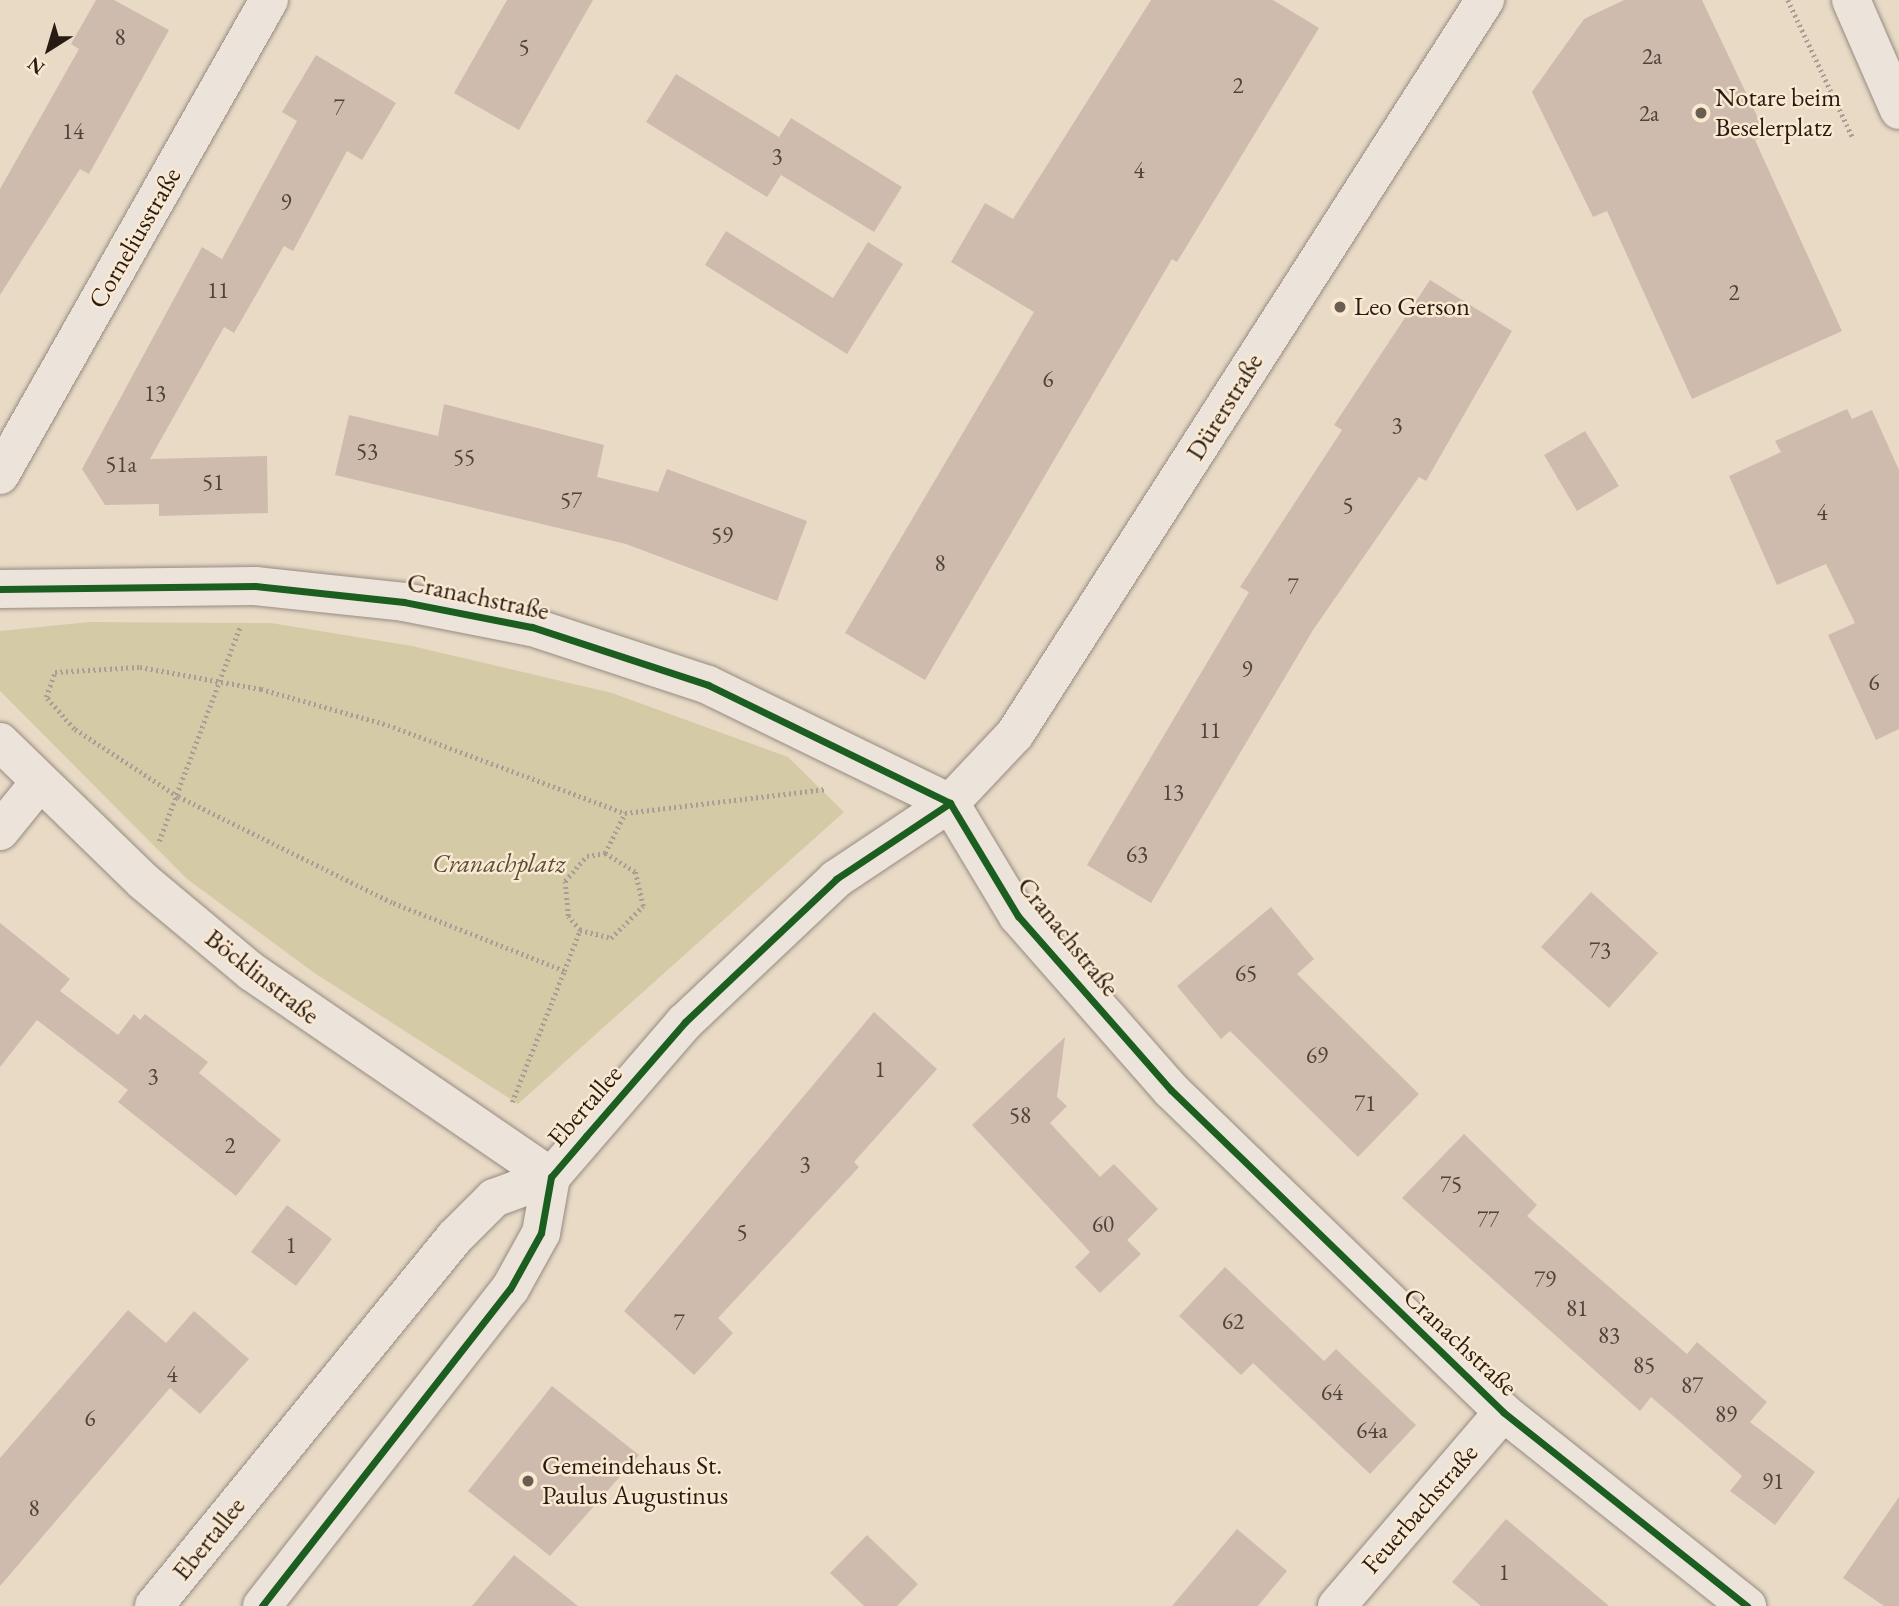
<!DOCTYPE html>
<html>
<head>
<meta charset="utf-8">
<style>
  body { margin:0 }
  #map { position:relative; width:1899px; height:1606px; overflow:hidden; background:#e9dac6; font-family:"EB Garamond",serif }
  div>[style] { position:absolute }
  .green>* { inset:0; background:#d4cba6 }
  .building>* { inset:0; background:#cfbbad }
  .path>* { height:4.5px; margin-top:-2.25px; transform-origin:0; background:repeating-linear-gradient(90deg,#a79f97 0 2px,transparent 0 5.5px) }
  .roads { filter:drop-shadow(0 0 2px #958c80) drop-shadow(0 0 2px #958c80) }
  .minor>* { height:38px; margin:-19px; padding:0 19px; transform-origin:19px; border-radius:19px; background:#ece4da }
  .secondary>* { height:38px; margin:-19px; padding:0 19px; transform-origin:19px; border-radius:19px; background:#ece4da }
  .cycleway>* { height:7px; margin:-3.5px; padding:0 3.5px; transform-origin:3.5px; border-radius:3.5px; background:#1b5e20 }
  .dots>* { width:19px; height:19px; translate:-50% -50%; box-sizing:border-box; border:4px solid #fae8d1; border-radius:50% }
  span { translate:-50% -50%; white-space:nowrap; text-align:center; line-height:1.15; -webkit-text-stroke:5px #fae8d1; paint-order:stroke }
  .number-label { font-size:23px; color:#50443a }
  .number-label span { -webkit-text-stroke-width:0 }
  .poi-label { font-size:26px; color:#261c14 }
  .left { translate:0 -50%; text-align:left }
  .street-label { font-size:26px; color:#261c14 }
  .park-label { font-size:26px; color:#554d38; font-style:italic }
  .north { position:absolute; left:14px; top:14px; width:70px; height:70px; -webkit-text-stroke:5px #fae8d1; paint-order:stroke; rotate:217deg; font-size:19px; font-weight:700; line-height:28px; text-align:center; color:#261c14 }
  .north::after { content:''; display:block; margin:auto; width:24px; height:32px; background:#261c14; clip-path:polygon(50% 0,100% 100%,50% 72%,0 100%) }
</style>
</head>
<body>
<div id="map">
  <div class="green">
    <i style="clip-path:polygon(89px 622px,271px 623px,412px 646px,612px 693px,788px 757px,844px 812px,518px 1104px,313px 972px,187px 879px,0 691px,0 631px)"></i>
  </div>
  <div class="building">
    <i style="clip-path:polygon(96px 0,114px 0,169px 30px,89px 174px,80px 169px,0 295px,0 189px,79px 49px,71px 44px)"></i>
    <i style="clip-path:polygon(507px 0,593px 0,519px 130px,454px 93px)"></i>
    <i style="clip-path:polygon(1151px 0,1273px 0,1319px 28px,1177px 262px,1172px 259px,925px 680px,845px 633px,1034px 312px,951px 262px,985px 203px,1013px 219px)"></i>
    <i style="clip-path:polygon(1624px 0,1702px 0,1766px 135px,1755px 140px,1842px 331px,1692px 399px,1607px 211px,1593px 217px,1532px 92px,1584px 19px)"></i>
    <i style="clip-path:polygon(316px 55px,396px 103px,362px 160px,347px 151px,293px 251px,284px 246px,234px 333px,224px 327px,150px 459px,267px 456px,268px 513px,159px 516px,159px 504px,105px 505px,82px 469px,202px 247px,222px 259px,297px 121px,282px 112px)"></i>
    <i style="clip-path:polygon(676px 74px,779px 137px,791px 118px,902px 187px,874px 232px,781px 175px,767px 197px,646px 122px)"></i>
    <i style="clip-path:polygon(726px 231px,833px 298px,868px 242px,903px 264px,847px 354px,705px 265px)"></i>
    <i style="clip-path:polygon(1430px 280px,1512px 331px,1426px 481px,1419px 477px,1313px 630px,1151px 903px,1087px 865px,1249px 592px,1240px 587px,1342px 430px,1334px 425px)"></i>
    <i style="clip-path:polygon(444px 404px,604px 445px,597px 477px,658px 492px,667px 469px,807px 521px,777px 601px,626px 544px,335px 475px,349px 415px,438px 436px)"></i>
    <i style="clip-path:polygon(1847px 409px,1852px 419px,1872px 410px,1899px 470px,1899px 729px,1876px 740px,1828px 635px,1855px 623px,1826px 564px,1777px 585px,1729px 476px,1781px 452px,1775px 441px)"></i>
    <i style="clip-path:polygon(1585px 431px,1619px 486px,1577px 511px,1544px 455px)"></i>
    <i style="clip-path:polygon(1591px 892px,1658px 953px,1609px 1008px,1541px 947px)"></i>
    <i style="clip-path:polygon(1271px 907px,1314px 959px,1297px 974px,1419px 1094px,1358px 1157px,1230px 1031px,1221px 1039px,1177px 986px)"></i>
    <i style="clip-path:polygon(0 923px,70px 979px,60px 991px,118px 1035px,134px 1014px,140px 1020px,145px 1014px,208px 1062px,199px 1073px,281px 1140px,236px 1196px,118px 1102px,128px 1090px,37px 1020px,0 1067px)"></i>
    <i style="clip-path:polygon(874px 1012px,937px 1069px,854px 1162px,859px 1167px,718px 1318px,733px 1333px,694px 1375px,624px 1311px)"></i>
    <i style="clip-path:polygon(1065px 1037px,1057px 1097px,1067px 1106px,1050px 1123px,1100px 1177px,1114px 1164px,1158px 1209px,1127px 1240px,1141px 1254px,1100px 1293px,1075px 1267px,1090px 1252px,972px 1125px)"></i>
    <i style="clip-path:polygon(1464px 1134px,1537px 1205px,1527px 1216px,1687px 1354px,1697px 1342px,1767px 1402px,1750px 1422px,1815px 1472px,1775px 1525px,1730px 1491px,1742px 1476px,1686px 1427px,1651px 1397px,1640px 1411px,1402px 1198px)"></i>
    <i style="clip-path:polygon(287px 1205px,332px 1239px,296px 1286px,251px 1252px)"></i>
    <i style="clip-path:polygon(1225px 1267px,1324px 1361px,1336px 1349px,1416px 1425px,1370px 1474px,1253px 1363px,1241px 1375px,1179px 1316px)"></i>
    <i style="clip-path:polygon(128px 1310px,166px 1343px,194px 1311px,249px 1359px,200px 1414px,170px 1388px,0 1586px,0 1458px)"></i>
    <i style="clip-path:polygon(552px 1386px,639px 1455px,550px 1556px,468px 1491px)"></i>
    <i style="clip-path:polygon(1899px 1497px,1899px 1606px,1884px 1606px,1843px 1578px)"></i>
    <i style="clip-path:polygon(1506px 1519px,1609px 1606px,1481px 1606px,1452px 1582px)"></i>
    <i style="clip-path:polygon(1237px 1529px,1287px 1571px,1258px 1606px,1172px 1606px)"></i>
    <i style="clip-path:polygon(867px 1535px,918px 1584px,897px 1606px,864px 1606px,830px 1573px)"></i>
    <i style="clip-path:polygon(514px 1555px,578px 1606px,472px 1606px)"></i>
  </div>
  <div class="path">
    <i style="left:1788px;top:0;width:153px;rotate:64.8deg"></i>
    <i style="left:159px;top:841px;width:229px;rotate:-69.3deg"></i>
    <i style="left:580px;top:930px;width:32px;rotate:14deg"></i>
    <i style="left:611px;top:938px;width:45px;rotate:-45deg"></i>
    <i style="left:643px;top:906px;width:35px;rotate:-103deg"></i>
    <i style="left:635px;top:872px;width:36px;rotate:-148deg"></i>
    <i style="left:564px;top:971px;width:44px;rotate:-68.7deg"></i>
    <i style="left:580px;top:930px;width:18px;rotate:-131deg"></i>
    <i style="left:568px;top:916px;width:35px;rotate:-95deg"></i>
    <i style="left:565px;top:881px;width:33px;rotate:-49deg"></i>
    <i style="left:587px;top:856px;width:18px;rotate:-9deg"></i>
    <i style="left:605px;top:853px;width:45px;rotate:-63.4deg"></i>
    <i style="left:512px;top:1102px;width:141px;rotate:-68.3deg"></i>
    <i style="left:564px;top:971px;width:185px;rotate:-158.4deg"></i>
    <i style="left:392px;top:903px;width:239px;rotate:-153.6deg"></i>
    <i style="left:178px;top:797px;width:124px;rotate:-146.8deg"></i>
    <i style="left:74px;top:729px;width:43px;rotate:-131.2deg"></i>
    <i style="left:46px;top:697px;width:27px;rotate:-70deg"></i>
    <i style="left:55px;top:672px;width:85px;rotate:-3.4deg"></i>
    <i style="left:140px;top:667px;width:123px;rotate:10.3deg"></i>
    <i style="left:261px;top:689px;width:132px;rotate:15.8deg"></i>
    <i style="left:388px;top:725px;width:253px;rotate:20.4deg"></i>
    <i style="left:625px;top:813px;width:203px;rotate:-6.8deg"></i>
  </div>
  <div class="roads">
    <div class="minor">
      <i style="left:1851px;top:0;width:120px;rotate:66.4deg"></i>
      <i style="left:0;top:475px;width:546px;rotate:-60.48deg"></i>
      <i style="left:0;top:589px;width:255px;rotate:-0.7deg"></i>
      <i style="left:255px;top:586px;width:150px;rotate:6.1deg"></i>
      <i style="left:404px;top:602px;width:130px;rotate:11.1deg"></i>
      <i style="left:532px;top:627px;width:185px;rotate:18.2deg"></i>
      <i style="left:708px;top:685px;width:269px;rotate:26deg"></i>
      <i style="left:950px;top:803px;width:132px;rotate:59deg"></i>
      <i style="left:1018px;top:916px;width:232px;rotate:48.7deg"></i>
      <i style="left:1171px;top:1090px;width:463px;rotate:44.1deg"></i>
      <i style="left:1503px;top:1412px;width:312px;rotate:38.5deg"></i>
      <i style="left:0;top:742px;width:199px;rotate:44.2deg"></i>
      <i style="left:143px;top:881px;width:142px;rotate:39.9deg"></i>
      <i style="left:252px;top:972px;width:363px;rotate:34.4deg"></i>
      <i style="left:0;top:831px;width:62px;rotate:-50.9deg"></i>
      <i style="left:1337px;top:1606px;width:255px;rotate:-49.4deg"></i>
    </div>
    <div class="secondary">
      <i style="left:154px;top:1606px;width:475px;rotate:-50.8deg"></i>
      <i style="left:454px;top:1238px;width:57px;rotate:-45deg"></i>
      <i style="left:494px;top:1198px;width:61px;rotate:-20.2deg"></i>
      <i style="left:262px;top:1606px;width:402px;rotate:-52deg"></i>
      <i style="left:510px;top:1289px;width:64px;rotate:-61deg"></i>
      <i style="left:541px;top:1233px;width:57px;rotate:-79.9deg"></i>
      <i style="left:551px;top:1177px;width:205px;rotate:-49.2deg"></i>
      <i style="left:685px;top:1022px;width:208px;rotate:-43.4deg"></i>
      <i style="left:836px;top:879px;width:137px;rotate:-33.7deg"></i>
      <i style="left:950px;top:803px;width:95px;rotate:-46.7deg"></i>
      <i style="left:1015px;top:734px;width:872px;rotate:-57.37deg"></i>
    </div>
  </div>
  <div class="cycleway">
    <i style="left:0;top:589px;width:255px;rotate:-0.7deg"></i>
    <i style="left:255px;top:586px;width:150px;rotate:6.1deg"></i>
    <i style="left:404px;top:602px;width:130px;rotate:11.1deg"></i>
    <i style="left:532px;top:627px;width:185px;rotate:18.2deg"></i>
    <i style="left:708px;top:685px;width:269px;rotate:26deg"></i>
    <i style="left:950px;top:803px;width:132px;rotate:59deg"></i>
    <i style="left:1018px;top:916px;width:232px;rotate:48.7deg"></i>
    <i style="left:1171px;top:1090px;width:463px;rotate:44.1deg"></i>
    <i style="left:1503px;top:1412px;width:312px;rotate:38.5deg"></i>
    <i style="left:262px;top:1606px;width:402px;rotate:-52deg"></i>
    <i style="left:510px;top:1289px;width:64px;rotate:-61deg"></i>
    <i style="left:541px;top:1233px;width:57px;rotate:-79.9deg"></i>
    <i style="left:551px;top:1177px;width:54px;rotate:-49.5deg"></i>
    <i style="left:586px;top:1136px;width:151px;rotate:-49deg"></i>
    <i style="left:685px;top:1022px;width:208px;rotate:-43.4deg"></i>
    <i style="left:836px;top:879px;width:137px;rotate:-33.7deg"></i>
  </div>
  <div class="dots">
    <i style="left:1701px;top:113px;background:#6a5e52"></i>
    <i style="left:1340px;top:307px;background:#6a5e52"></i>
    <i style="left:528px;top:1481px;background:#6a5e52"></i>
  </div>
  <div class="number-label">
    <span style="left:120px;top:37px">8</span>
    <span style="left:524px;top:47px">5</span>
    <span style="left:1652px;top:56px">2a</span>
    <span style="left:1238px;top:85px">2</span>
    <span style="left:339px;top:107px">7</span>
    <span style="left:1649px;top:113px">2a</span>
    <span style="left:73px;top:131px">14</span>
    <span style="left:777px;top:156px">3</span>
    <span style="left:1139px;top:170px">4</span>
    <span style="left:286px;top:202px">9</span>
    <span style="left:218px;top:290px">11</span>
    <span style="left:1734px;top:292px">2</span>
    <span style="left:1048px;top:379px">6</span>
    <span style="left:155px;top:393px">13</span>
    <span style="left:1397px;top:425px">3</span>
    <span style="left:367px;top:451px">53</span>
    <span style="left:464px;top:457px">55</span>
    <span style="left:121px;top:464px">51a</span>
    <span style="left:213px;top:482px">51</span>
    <span style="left:571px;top:500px">57</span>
    <span style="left:1348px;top:505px">5</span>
    <span style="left:1822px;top:512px">4</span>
    <span style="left:722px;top:535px">59</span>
    <span style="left:940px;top:563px">8</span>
    <span style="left:1293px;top:586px">7</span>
    <span style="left:1247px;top:669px">9</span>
    <span style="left:1874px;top:682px">6</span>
    <span style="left:1210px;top:730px">11</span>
    <span style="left:1173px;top:792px">13</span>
    <span style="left:1137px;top:854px">63</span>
    <span style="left:1600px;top:950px">73</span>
    <span style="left:1246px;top:973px">65</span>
    <span style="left:1317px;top:1055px">69</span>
    <span style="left:880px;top:1069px">1</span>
    <span style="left:153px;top:1076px">3</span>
    <span style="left:1365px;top:1103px">71</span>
    <span style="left:1020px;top:1115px">58</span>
    <span style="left:230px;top:1145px">2</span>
    <span style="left:805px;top:1164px">3</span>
    <span style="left:1451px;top:1184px">75</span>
    <span style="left:1488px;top:1219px">77</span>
    <span style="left:1103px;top:1224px">60</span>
    <span style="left:742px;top:1232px">5</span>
    <span style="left:291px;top:1245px">1</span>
    <span style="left:1545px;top:1279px">79</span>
    <span style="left:1577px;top:1308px">81</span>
    <span style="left:1233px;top:1321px">62</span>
    <span style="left:679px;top:1322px">7</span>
    <span style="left:1609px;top:1335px">83</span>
    <span style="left:1644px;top:1365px">85</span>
    <span style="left:172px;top:1374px">4</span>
    <span style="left:1692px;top:1385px">87</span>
    <span style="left:1332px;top:1392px">64</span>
    <span style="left:1726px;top:1414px">89</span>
    <span style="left:90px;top:1418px">6</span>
    <span style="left:1372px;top:1430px">64a</span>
    <span style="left:1773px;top:1481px">91</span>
    <span style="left:34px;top:1508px">8</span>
    <span style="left:1504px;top:1572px">1</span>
  </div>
  <div class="poi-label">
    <span class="left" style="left:1715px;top:113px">Notare beim<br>Beselerplatz</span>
    <span class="left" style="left:1354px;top:307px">Leo Gerson</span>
    <span class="left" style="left:542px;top:1481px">Gemeindehaus St.<br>Paulus Augustinus</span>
  </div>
  <div class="street-label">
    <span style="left:135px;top:238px;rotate:-60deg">Corneliusstraße</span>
    <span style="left:1225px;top:407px;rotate:-58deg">Dürerstraße</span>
    <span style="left:478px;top:597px;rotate:12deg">Cranachstraße</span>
    <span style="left:1068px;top:937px;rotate:51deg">Cranachstraße</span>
    <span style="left:262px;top:977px;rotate:38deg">Böcklinstraße</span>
    <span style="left:585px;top:1106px;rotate:-49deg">Ebertallee</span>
    <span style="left:1460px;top:1342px;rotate:43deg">Cranachstraße</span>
    <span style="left:1420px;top:1509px;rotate:-49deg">Feuerbachstraße</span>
    <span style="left:209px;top:1539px;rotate:-51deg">Ebertallee</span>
  </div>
  <div class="park-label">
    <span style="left:499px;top:864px">Cranachplatz</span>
  </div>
  <div class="north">N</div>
</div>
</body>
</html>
